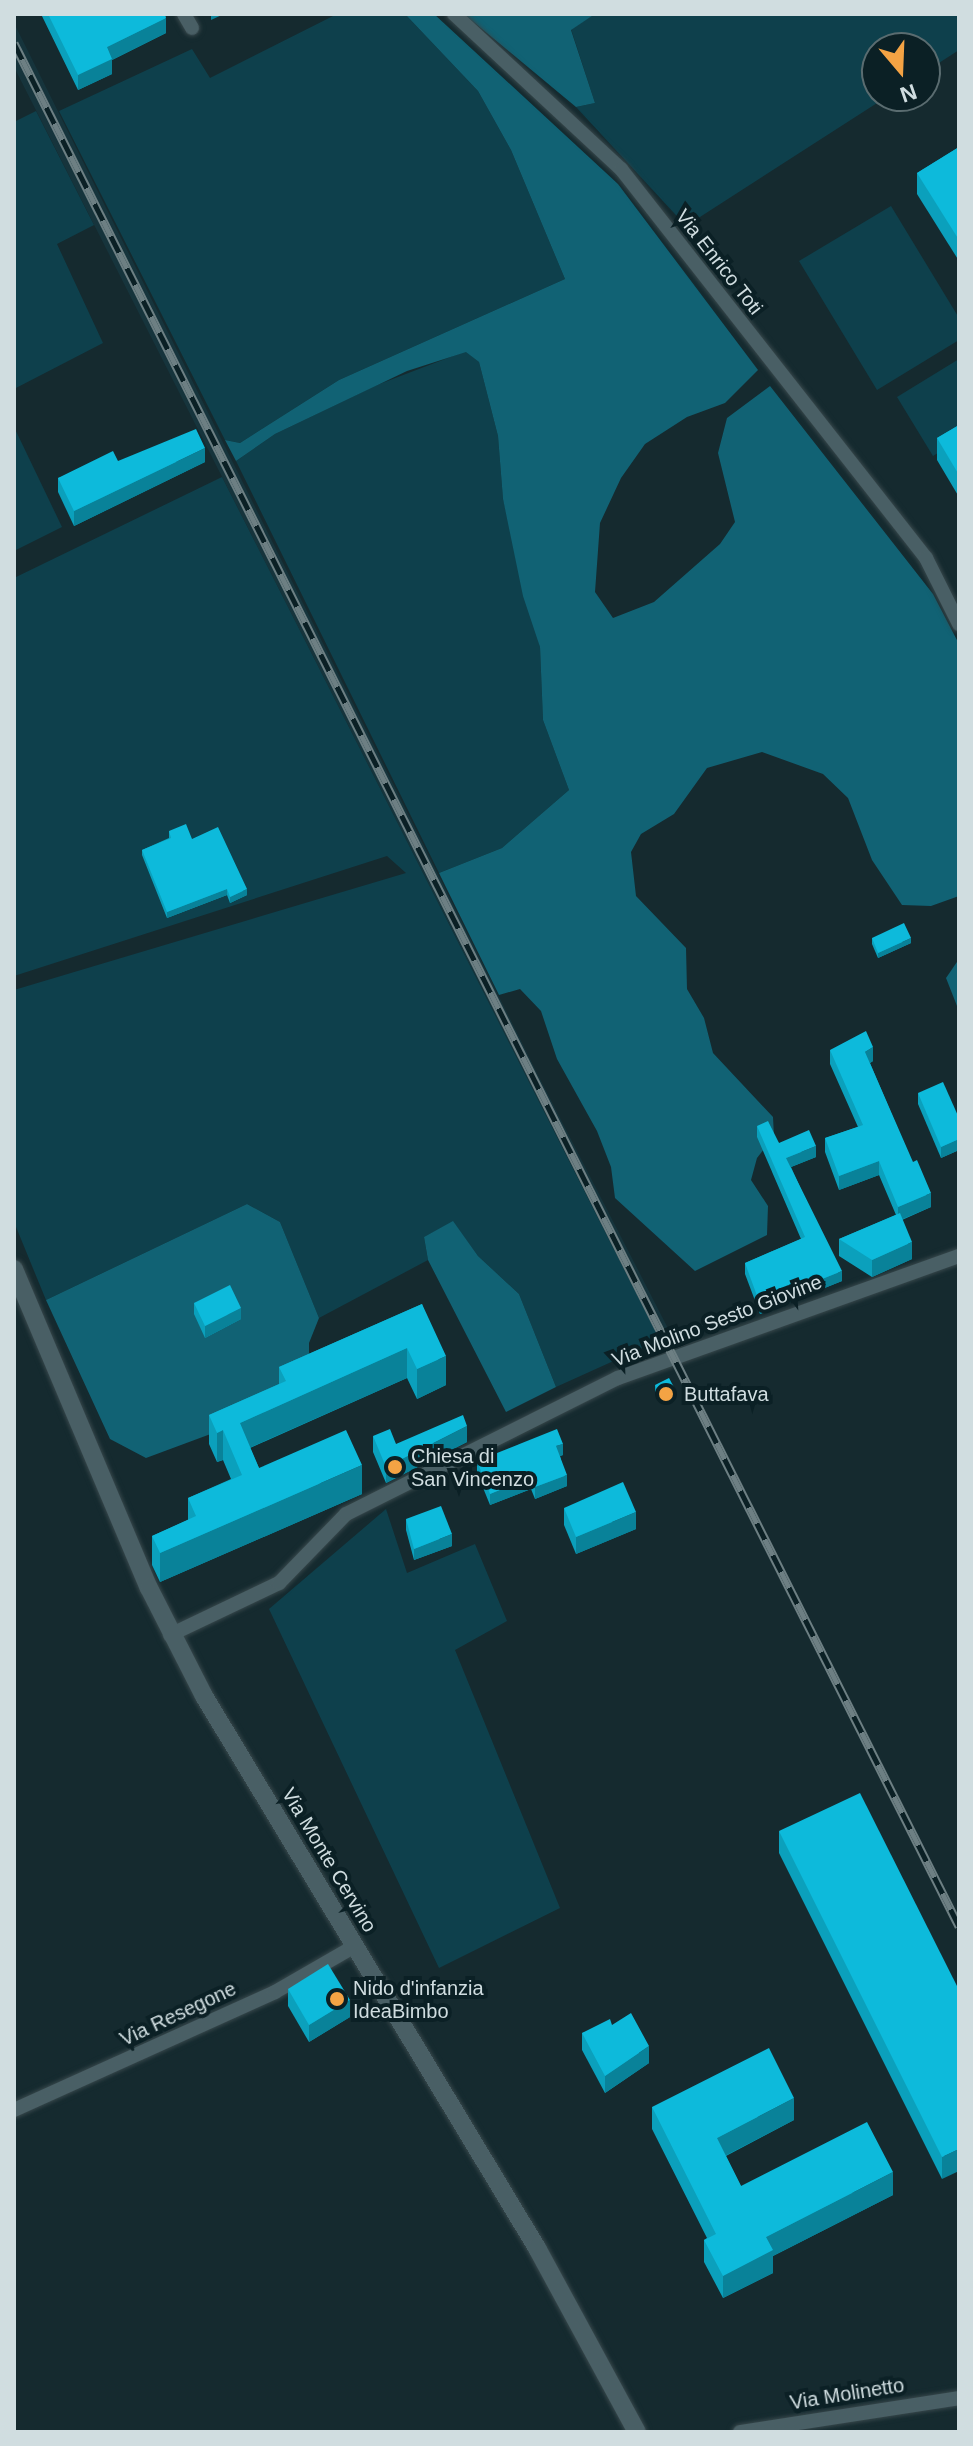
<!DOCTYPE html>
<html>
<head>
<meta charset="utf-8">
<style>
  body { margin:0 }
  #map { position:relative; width:973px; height:2446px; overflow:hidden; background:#152a2f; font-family:Helvetica,sans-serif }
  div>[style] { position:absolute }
  .built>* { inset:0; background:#16343c }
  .green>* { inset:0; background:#0e404c }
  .forest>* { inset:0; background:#116274 }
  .roads { filter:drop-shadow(0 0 2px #37474b) drop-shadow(0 0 2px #37474b) }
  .minor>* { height:14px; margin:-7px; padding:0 7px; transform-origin:7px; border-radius:7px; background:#495f65 }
  .tertiary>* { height:18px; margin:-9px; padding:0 9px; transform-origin:9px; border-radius:9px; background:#495f65 }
  .rail>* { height:9px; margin-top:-4.5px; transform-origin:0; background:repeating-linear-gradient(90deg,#0b2025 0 18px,#6d7f83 0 36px); box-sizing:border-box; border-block:2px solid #6d7f83 }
  .wall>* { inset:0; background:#0ba0bc }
  .shaded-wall>* { inset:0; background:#098299 }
  .building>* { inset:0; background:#0dbadb }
  .dots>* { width:22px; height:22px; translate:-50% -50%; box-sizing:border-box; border:4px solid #0b2025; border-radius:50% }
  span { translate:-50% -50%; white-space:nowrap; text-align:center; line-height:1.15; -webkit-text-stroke:8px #0b2025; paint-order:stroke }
  .street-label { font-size:20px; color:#d0dde0 }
  .poi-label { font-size:20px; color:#d0dde0 }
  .left { translate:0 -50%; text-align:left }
  .frame { position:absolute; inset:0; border:16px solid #d0dde0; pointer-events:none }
  .north { position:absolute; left:861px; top:32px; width:80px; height:80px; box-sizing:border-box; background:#0b2025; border:2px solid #5a6c70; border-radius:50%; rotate:161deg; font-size:22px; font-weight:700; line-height:32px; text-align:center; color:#d0dde0 }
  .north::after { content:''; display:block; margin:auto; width:28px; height:36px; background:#f4a344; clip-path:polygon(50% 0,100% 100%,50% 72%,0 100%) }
</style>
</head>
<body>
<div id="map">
  <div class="built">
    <i style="clip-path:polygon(14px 23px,539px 1077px,675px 1342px,664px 1347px,660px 1340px,14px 67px)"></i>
  </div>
  <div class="green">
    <i style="clip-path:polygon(337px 14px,405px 14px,478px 91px,511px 150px,565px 279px,339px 380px,240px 443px,225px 440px,59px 111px,192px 49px,210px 78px)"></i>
    <i style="clip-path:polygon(595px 14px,959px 14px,959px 50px,925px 72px,925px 48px,877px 48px,877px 96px,888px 96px,686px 226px,576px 107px,595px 103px,571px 29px)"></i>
    <i style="clip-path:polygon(36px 111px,94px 225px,57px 244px,103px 343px,14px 389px,14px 122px)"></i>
    <i style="clip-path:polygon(891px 206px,959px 318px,959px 340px,877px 390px,799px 261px)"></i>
    <i style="clip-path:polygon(466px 351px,479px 362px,498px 436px,503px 499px,540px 647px,543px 720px,569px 790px,502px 848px,439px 873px,236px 461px,275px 434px,377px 385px)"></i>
    <i style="clip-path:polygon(959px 359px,959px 440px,933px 456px,897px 397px)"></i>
    <i style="clip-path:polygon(14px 427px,62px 527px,14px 551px)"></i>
    <i style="clip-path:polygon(222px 477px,660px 1340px,556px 1387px,519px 1294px,478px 1256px,453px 1222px,424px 1237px,428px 1260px,319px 1318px,280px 1222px,247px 1204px,46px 1300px,14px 1222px,14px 990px,406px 873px,387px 856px,14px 976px,14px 578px)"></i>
    <i style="clip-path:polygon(386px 1509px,407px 1573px,475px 1544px,507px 1621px,455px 1650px,560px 1908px,439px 1968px,269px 1609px)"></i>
  </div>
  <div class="forest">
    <i style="clip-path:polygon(405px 14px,434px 14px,618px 184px,758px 370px,725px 403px,687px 417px,645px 444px,621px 478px,600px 523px,595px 592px,613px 618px,654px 602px,720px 544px,735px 522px,718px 453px,727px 418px,770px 386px,933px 594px,959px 644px,959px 896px,931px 906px,902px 905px,872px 860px,848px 798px,823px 774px,762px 752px,707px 768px,674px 814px,641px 834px,631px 852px,636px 896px,686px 948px,687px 989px,704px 1018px,713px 1053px,773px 1117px,774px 1136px,757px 1158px,751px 1180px,768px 1206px,767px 1235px,695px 1271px,615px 1198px,611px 1167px,597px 1131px,557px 1059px,541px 1011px,520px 989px,499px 995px,439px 873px,502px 848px,569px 790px,543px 720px,540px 647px,523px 596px,503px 499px,498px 436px,479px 362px,466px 352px,407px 371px,275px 434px,236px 461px,225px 440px,240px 443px,339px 380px,565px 279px,511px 150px,478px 91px)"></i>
    <i style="clip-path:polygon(464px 14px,595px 14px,571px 30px,595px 103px,576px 107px)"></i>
    <i style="clip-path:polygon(959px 959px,959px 1011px,946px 978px)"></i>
    <i style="clip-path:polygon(247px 1204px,280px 1222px,319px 1318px,309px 1343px,309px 1371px,243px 1422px,146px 1458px,110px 1439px,46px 1300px)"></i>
    <i style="clip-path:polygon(453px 1221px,478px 1256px,519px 1294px,556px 1387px,506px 1412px,428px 1260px,424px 1237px)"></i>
  </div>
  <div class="roads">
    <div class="minor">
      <i style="left:184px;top:14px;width:16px;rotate:60deg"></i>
      <i style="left:454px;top:14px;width:228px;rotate:42.9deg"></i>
      <i style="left:621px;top:169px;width:494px;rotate:51.9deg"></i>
      <i style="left:926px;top:558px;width:74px;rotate:63.4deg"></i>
      <i style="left:170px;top:1635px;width:121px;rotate:-25.5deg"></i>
      <i style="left:279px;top:1583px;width:96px;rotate:-45.8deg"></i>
      <i style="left:346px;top:1514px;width:304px;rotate:-26.6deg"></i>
      <i style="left:618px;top:1378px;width:362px;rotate:-19.7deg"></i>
      <i style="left:14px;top:2110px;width:286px;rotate:-24.3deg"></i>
      <i style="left:275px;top:1992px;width:92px;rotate:-29.9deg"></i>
      <i style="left:740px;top:2432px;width:222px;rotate:-8.8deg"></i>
    </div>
    <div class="tertiary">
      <i style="left:14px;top:1269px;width:346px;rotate:67.1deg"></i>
      <i style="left:149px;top:1588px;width:121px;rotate:63deg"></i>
      <i style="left:204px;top:1696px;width:645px;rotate:58.9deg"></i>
      <i style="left:537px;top:2248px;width:209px;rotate:61.5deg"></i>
    </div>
  </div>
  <div class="rail">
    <i style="left:14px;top:43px;width:2107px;rotate:63.35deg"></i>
  </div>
  <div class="wall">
    <i style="clip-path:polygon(41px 14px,165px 14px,166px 33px,112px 60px,112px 74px,78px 90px)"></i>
    <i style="clip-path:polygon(959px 147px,959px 261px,917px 194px,917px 173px)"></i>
    <i style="clip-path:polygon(959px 425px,959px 497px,937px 460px,937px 438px)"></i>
    <i style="clip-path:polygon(118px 461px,205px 462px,74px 526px,58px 492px,58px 478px)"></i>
    <i style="clip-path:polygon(169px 831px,192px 839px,247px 895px,230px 903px,227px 895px,167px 918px,142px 855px,142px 850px,169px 838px)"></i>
    <i style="clip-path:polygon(872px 938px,911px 943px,878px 958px,872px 944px)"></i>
    <i style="clip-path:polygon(830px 1050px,873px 1061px,870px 1063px,931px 1207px,902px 1220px,912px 1259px,872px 1277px,839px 1256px,839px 1239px,896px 1215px,879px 1175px,839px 1190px,825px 1152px,825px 1138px,858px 1127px,830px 1064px)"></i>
    <i style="clip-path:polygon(918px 1093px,959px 1118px,959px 1150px,941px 1158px,918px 1104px)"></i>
    <i style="clip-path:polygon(757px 1126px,779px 1143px,816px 1157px,791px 1167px,842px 1281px,760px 1314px,745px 1274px,745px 1263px,801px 1239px,757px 1137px)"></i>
    <i style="clip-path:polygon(194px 1303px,241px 1319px,205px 1338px,194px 1314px)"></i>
    <i style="clip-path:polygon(422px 1304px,446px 1385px,417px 1399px,407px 1378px,250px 1448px,259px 1468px,362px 1494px,160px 1582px,152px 1565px,152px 1536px,188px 1520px,188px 1498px,231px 1479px,223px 1460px,217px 1462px,209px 1444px,209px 1415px,279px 1384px,279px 1367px)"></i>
    <i style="clip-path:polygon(655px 1385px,676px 1396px,662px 1404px,655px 1391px)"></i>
    <i style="clip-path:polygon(373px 1436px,396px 1444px,467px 1442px,386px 1483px,373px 1452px)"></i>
    <i style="clip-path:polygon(563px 1455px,560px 1456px,567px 1486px,535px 1499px,531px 1489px,490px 1505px,477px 1473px,477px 1461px)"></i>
    <i style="clip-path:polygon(564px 1508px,636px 1529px,576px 1554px,564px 1525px)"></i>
    <i style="clip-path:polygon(406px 1519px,452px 1546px,414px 1560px,406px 1530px)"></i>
    <i style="clip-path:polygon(779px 1831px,959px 1990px,942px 2179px,779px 1853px)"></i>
    <i style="clip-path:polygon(288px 1989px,350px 2017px,309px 2042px,288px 2006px)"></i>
    <i style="clip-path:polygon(612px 2025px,649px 2063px,605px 2093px,582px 2050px,582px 2033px)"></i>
    <i style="clip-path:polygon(652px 2107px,794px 2120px,726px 2156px,741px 2186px,893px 2195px,773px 2256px,773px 2273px,723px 2298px,704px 2262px,704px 2240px,707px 2238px,652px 2129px)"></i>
  </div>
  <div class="shaded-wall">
    <i style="clip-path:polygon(211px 14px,224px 14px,211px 20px)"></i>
    <i style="clip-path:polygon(166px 18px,166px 33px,112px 60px,112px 74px,78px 90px,78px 75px,107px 47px)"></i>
    <i style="clip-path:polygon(205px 448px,205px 462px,74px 526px,74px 511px)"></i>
    <i style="clip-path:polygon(227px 889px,227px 895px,167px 918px,167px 912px)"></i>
    <i style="clip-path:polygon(247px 889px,247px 895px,230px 903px,230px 897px)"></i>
    <i style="clip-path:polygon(911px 938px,911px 943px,878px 958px,878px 953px)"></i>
    <i style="clip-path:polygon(873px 1047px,873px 1061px,865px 1066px,865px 1052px)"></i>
    <i style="clip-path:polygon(959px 1139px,959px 1150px,941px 1158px,941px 1147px)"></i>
    <i style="clip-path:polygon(816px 1146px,816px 1157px,786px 1169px,786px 1158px)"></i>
    <i style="clip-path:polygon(879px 1161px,879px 1175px,839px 1190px,839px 1176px)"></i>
    <i style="clip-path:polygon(931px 1193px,931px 1207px,898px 1221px,898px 1207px)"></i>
    <i style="clip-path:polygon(912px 1242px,912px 1259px,872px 1277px,872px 1260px)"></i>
    <i style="clip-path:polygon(842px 1271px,842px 1281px,760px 1314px,760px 1304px)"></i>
    <i style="clip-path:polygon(241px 1308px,241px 1319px,205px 1338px,205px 1326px)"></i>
    <i style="clip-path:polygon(407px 1348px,407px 1378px,240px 1452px,240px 1423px)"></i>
    <i style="clip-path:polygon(446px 1356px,446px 1385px,417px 1399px,417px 1369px)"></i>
    <i style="clip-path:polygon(676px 1391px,676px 1396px,662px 1404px,662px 1399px)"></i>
    <i style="clip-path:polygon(467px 1426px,467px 1442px,386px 1483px,386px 1467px)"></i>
    <i style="clip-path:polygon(223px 1430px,223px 1460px,217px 1462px,217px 1433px)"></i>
    <i style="clip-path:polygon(563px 1444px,563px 1455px,556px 1458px,556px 1446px)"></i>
    <i style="clip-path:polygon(362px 1465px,362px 1494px,160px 1582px,160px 1553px)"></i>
    <i style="clip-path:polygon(567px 1475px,567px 1486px,535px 1499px,535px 1487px)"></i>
    <i style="clip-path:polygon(531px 1477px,531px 1489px,490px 1505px,490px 1494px)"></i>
    <i style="clip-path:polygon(636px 1512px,636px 1529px,576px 1554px,576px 1537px)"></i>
    <i style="clip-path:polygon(452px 1534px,452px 1546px,414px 1560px,414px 1549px)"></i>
    <i style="clip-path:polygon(350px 2000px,350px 2017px,309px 2042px,309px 2025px)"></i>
    <i style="clip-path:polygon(649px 2046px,649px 2063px,605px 2093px,605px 2076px)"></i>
    <i style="clip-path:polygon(794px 2098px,794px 2120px,717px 2160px,717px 2138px)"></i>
    <i style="clip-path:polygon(959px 2149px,959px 2171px,942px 2179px,942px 2157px)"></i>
    <i style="clip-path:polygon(893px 2172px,893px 2195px,773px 2256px,773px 2273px,723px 2298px,723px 2276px,766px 2237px)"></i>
  </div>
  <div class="building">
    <i style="clip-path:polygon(48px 14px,165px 14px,166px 18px,107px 47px,112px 59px,78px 75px)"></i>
    <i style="clip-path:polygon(959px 147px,959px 240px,917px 173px)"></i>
    <i style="clip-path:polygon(959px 425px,959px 475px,937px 438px)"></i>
    <i style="clip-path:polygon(196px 429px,205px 448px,74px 511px,58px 478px,113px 451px,118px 461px)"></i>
    <i style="clip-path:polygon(186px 824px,192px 839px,218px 827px,247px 889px,230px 897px,227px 889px,167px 912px,142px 850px,171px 838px,169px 831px)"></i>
    <i style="clip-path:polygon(904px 923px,911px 938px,878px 953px,872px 938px)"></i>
    <i style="clip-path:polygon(866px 1031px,873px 1047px,865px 1052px,913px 1162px,917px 1160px,931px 1193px,898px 1207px,879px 1161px,839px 1176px,825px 1138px,863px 1125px,830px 1050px)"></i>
    <i style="clip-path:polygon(943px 1082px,959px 1118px,959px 1139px,941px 1147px,918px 1093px)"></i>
    <i style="clip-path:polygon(768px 1121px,779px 1143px,809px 1130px,816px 1146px,786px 1158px,842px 1271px,760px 1304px,745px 1263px,805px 1237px,757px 1126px)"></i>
    <i style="clip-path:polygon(900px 1213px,912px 1242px,872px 1260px,839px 1239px)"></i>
    <i style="clip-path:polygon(230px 1285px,241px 1308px,205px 1326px,194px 1303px)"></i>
    <i style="clip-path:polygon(422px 1304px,446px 1356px,417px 1369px,407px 1348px,240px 1423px,259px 1468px,346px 1430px,362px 1465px,160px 1553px,152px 1536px,196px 1516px,188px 1498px,242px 1475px,223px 1430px,217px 1433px,209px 1415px,286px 1381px,279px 1367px)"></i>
    <i style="clip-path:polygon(669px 1378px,676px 1391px,662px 1399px,655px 1385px)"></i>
    <i style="clip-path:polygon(463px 1415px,467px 1426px,386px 1467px,373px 1436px,390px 1429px,396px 1444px)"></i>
    <i style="clip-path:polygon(557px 1429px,563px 1444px,556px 1446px,567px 1475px,535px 1487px,531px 1477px,490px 1494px,477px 1461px)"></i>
    <i style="clip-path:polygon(623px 1482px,636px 1512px,576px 1537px,564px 1508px)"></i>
    <i style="clip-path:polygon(441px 1506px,452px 1534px,414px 1549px,406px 1519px)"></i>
    <i style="clip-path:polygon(860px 1793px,959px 1990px,959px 2149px,942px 2157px,779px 1831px)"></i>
    <i style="clip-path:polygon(328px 1964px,350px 2000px,309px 2025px,288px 1989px)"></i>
    <i style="clip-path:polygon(631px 2013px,649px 2046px,605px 2076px,582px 2033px,610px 2019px,612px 2025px)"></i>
    <i style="clip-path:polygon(769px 2048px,794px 2098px,717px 2138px,741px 2186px,867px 2122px,893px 2172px,766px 2237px,773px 2250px,723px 2276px,704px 2240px,716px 2234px,652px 2107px)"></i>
  </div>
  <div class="dots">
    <i style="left:666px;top:1394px;background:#f4a344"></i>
    <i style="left:395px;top:1467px;background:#f4a344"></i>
    <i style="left:337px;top:1999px;background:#f4a344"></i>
  </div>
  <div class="street-label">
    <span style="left:719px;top:262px;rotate:52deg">Via Enrico Toti</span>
    <span style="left:717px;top:1321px;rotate:-21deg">Via Molino Sesto Giovine</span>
    <span style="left:329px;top:1860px;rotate:59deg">Via Monte Cervino</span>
    <span style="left:178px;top:2014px;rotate:-25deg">Via Resegone</span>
    <span style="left:847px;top:2394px;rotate:-9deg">Via Molinetto</span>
  </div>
  <div class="poi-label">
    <span class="left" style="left:684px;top:1394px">Buttafava</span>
    <span class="left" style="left:411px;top:1468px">Chiesa di<br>San Vincenzo</span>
    <span class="left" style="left:353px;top:2000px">Nido d'infanzia<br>IdeaBimbo</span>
  </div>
  <div class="frame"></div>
  <div class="north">N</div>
</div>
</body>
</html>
